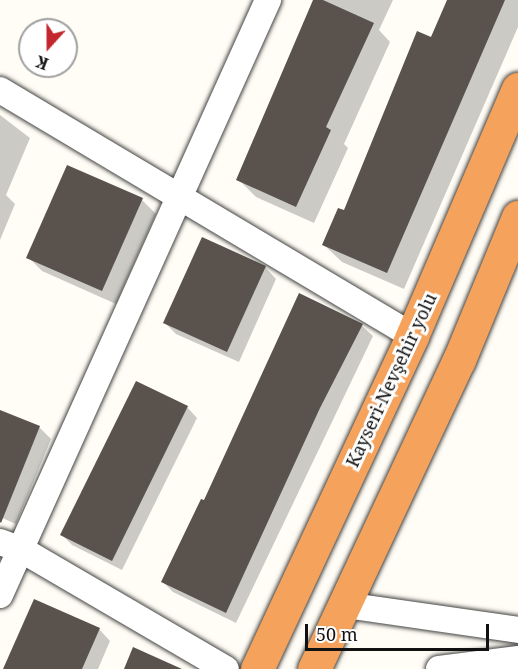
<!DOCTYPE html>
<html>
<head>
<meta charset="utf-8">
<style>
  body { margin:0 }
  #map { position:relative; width:518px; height:669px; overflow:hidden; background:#fffdf5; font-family:"Noto Serif",serif }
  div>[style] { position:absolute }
  .shadow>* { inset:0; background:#0003 }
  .building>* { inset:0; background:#5a524d }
  .roads { filter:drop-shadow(0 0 2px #444) drop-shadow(0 0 2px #444) }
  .minor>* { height:26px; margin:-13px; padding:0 13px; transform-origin:13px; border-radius:13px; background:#fff }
  .highway>* { height:33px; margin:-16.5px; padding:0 16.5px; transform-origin:16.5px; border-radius:16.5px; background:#f5a25d }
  span { translate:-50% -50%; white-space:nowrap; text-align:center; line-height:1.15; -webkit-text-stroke:6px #fff; paint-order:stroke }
  .street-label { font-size:18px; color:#111 }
  .north { position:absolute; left:18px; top:18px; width:60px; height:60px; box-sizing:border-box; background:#fff; border:2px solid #a0a0a0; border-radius:50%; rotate:201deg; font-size:16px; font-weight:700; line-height:24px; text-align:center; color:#111 }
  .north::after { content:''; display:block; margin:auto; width:21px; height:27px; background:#c4262e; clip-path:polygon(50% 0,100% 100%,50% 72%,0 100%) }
  .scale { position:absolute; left:305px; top:624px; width:184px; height:27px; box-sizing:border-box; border:3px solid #111; border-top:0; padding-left:8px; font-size:18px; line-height:21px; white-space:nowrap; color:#111; -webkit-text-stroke:4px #fff; paint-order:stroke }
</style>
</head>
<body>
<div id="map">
  <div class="shadow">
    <i style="clip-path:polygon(315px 0,393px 0,379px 30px,390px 42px,344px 144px,348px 148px,314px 223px,256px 197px,238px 179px)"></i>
    <i style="clip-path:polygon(449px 0,518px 0,518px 27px,404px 289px,342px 262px,324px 245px,345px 212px)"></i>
    <i style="clip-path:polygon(0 115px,30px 138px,6px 195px,15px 204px,0 240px)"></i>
    <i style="clip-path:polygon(68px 167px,142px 200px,156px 214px,116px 304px,42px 271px,28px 257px)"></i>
    <i style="clip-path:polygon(265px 267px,276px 279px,239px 362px,176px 334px,165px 323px)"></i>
    <i style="clip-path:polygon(300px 295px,362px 326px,373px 336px,236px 623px,173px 592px,163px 582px,205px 502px)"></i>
    <i style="clip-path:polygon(187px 407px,197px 418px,122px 570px,72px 545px,62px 535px)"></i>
    <i style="clip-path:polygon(0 412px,39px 427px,51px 439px,16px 524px,0 517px)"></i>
    <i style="clip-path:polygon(99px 629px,110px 641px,98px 669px,11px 669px)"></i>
  </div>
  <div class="building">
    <i style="clip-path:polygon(313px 0,323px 0,374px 23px,326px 127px,331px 130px,296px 207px,236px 180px)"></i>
    <i style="clip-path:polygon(447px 0,505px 0,387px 273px,322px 245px,338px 208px,344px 210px,417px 31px,431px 37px)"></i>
    <i style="clip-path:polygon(67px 165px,143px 198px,102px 291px,26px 258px)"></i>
    <i style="clip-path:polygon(202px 237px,266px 266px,227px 352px,163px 323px)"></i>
    <i style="clip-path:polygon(299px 293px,363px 324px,320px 408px,226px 613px,161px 582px,201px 499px,204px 500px)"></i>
    <i style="clip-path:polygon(136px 381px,188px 406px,112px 561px,60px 535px)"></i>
    <i style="clip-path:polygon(0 410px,40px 426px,1px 523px,0 522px)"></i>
    <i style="clip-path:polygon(34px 599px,100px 628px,82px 669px,3px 669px)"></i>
    <i style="clip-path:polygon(133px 647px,182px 669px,124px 669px)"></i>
  </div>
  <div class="roads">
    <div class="minor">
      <i style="left:0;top:90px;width:480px;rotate:30.8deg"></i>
      <i style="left:0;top:542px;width:23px;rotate:20deg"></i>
      <i style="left:22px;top:550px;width:236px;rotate:30.3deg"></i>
      <i style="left:0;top:595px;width:653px;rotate:-65.75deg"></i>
      <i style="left:345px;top:605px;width:175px;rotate:8.2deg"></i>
      <i style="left:439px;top:669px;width:80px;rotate:-7.2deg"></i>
    </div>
    <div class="highway">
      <i style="left:257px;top:669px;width:367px;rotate:-65deg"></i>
      <i style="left:412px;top:336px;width:269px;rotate:-66.8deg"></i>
      <i style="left:314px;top:669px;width:341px;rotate:-64.9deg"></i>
      <i style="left:459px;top:360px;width:155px;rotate:-67.6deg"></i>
    </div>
  </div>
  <div class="street-label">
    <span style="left:391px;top:380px;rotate:-65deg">Kayseri-Nevşehir yolu</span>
  </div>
  <div class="north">K</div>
  <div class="scale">50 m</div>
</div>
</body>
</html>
